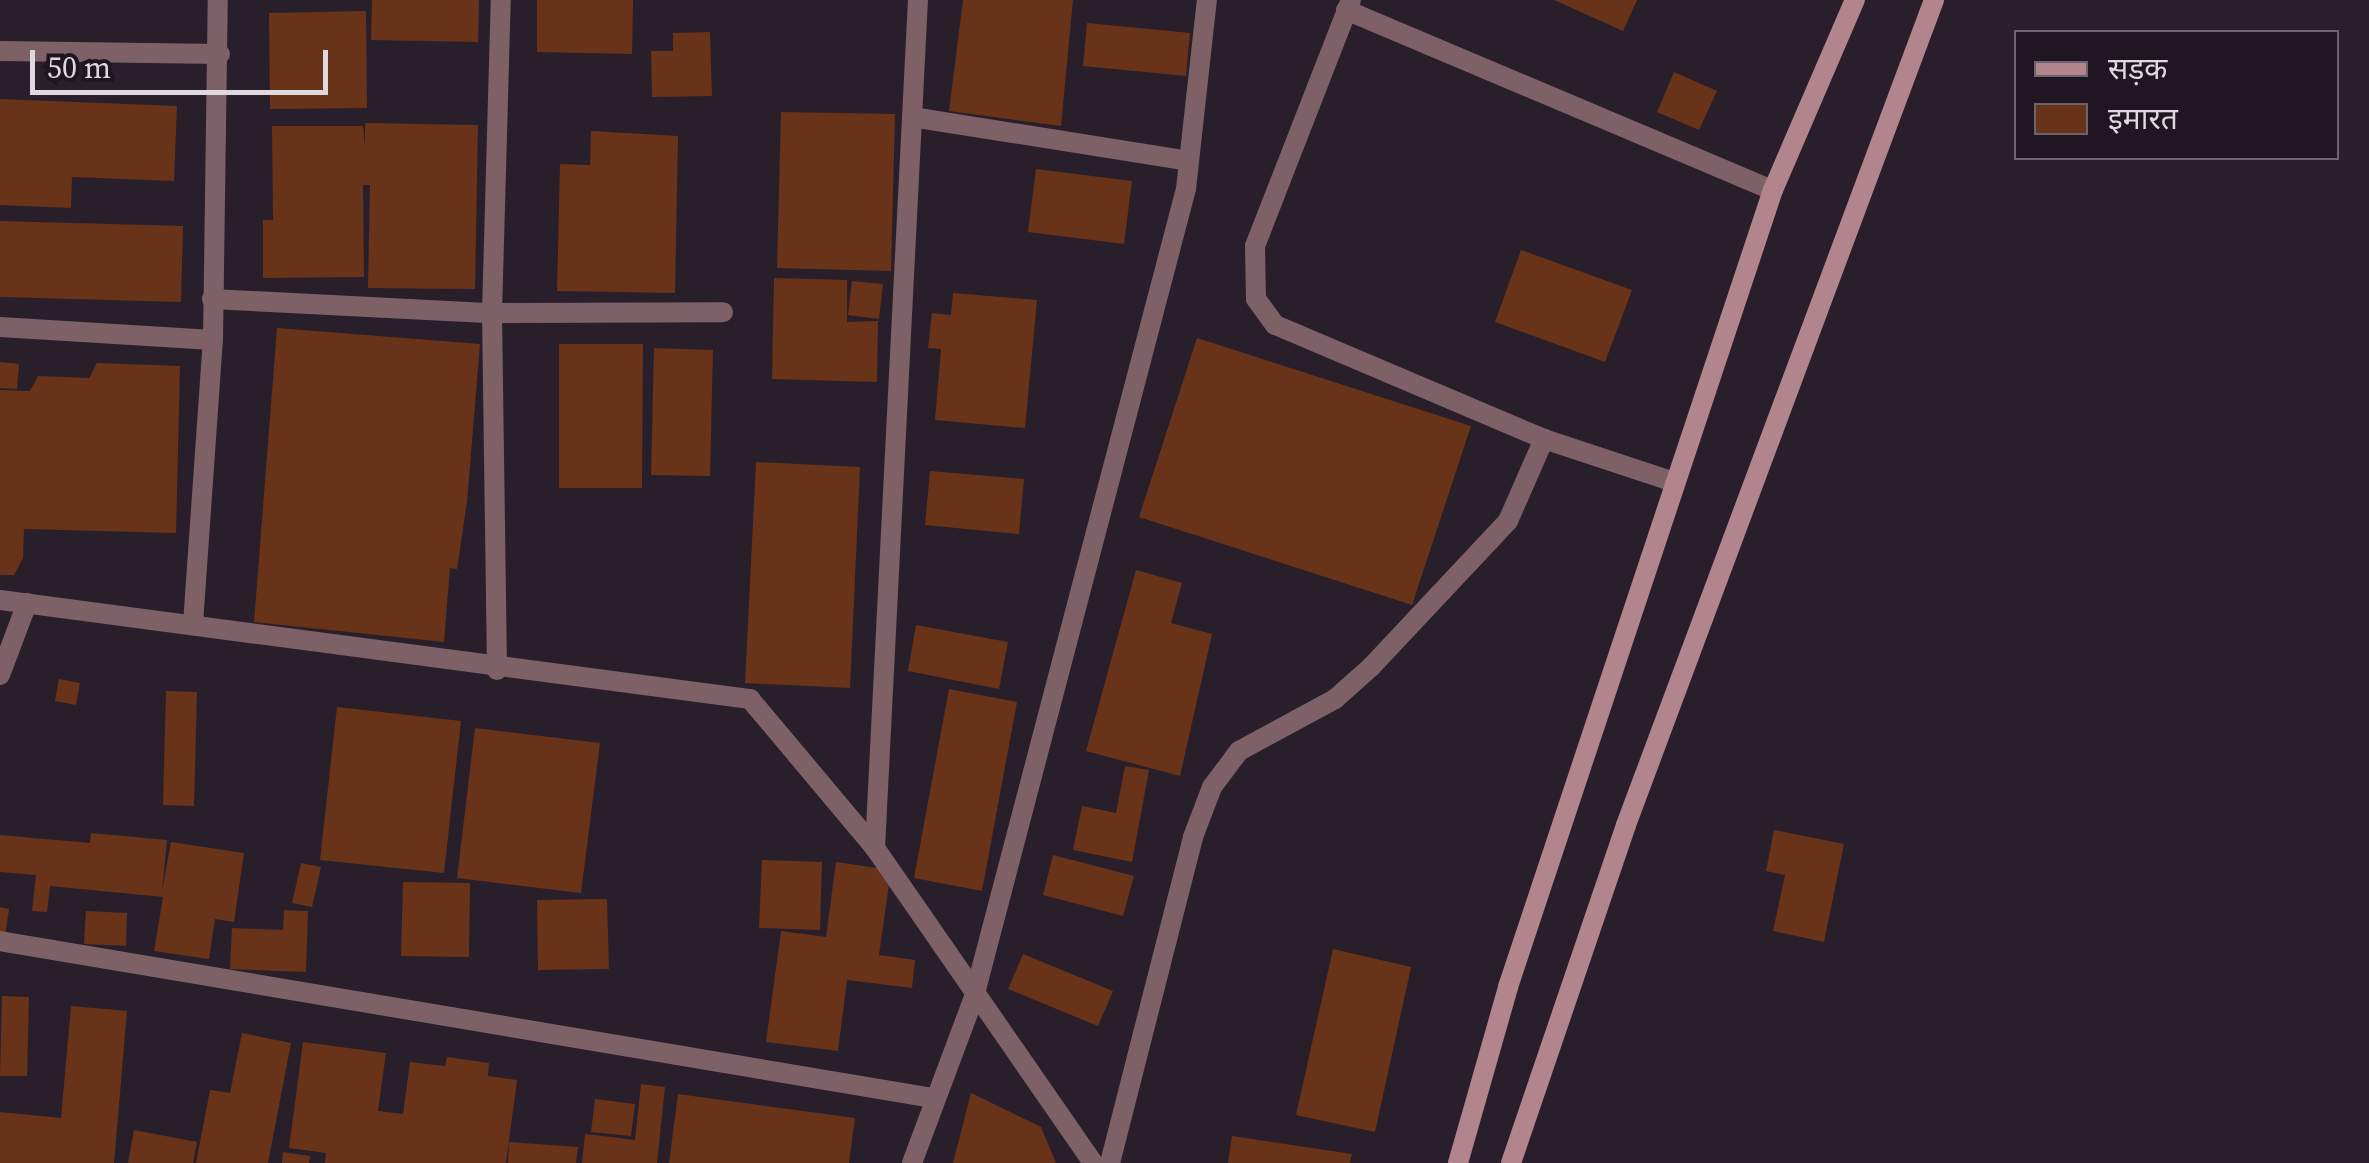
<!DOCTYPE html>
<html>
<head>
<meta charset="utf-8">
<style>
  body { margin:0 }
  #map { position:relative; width:2369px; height:1163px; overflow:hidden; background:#291f2a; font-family:"Source Serif 4","Noto Sans Devanagari",serif }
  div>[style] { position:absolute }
  .building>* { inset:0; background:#683319 }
  .street>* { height:20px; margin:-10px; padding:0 10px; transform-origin:10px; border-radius:10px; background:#7e6167 }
  .secondary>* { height:20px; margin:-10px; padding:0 10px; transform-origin:10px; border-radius:10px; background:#b2848d }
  span { translate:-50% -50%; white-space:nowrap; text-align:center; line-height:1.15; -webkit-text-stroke:8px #1f1621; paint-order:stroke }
  .legend { position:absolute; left:2014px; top:30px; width:325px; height:130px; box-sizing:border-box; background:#1f1621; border:2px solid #6b646d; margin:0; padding:12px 18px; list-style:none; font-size:30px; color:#ded8df }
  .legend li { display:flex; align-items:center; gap:20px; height:50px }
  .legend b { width:50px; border:2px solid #6b646d }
  .scale { position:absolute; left:30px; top:50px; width:298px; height:45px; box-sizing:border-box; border:5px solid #ded8df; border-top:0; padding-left:12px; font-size:30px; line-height:35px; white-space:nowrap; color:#ded8df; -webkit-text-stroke:8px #1f1621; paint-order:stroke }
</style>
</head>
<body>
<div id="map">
  <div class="building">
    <i style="clip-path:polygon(372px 0,479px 0,478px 42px,371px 40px)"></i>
    <i style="clip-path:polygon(537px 0,633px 0,632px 54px,537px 52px)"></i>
    <i style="clip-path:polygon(963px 0,1073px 0,1061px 126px,949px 111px)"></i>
    <i style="clip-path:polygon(1554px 0,1637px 0,1623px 31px)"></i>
    <i style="clip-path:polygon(366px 11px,367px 108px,270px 109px,269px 13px)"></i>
    <i style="clip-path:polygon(1087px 23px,1190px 33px,1186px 76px,1083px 66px)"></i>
    <i style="clip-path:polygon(710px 32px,712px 96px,652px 97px,651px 51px,673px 51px,673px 33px)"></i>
    <i style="clip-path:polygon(1674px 72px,1717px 91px,1699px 130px,1657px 112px)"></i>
    <i style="clip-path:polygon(0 99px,177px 106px,174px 181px,72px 177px,71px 208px,0 205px)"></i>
    <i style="clip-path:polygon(781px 112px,895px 114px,891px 271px,777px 268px)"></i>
    <i style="clip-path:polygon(365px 123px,478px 125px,475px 289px,368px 288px,370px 185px,363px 185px,364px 277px,263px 278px,263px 220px,273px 220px,272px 126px,363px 126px,365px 147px)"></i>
    <i style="clip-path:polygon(591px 131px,678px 136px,675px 293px,557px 291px,560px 164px,590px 165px)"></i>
    <i style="clip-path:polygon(1036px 169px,1132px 181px,1124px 244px,1028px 232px)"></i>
    <i style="clip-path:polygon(0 221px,183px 226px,181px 302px,0 297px)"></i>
    <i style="clip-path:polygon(1521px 250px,1632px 290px,1605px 362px,1495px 322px)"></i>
    <i style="clip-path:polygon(774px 278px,847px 280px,847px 322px,878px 321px,877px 382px,772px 379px)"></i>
    <i style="clip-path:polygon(852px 281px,883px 284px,879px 319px,848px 315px)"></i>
    <i style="clip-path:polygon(953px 293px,1037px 300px,1025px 428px,935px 420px,941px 349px,928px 348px,932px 313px,951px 315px)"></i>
    <i style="clip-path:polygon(277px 328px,480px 344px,467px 502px,457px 569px,450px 568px,444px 642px,254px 622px)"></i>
    <i style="clip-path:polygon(1197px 338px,1471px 426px,1412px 605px,1139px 517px)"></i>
    <i style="clip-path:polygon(559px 344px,643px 344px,642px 488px,559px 488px)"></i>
    <i style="clip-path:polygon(654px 348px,713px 350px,710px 476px,651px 475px)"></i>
    <i style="clip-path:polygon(0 362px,19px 364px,17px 389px,0 388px)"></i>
    <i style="clip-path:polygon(97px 363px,180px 366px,176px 533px,24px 529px,23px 558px,14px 575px,0 575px,0 390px,30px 391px,38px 376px,89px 378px)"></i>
    <i style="clip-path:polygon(756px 462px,860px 467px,850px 688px,745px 683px)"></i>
    <i style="clip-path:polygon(930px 471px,1024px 479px,1019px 534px,925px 525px)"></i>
    <i style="clip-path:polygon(1136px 570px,1182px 583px,1171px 623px,1212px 634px,1180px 776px,1086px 751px)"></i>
    <i style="clip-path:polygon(916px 625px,1008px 642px,999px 689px,908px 671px)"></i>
    <i style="clip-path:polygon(59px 679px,80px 683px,76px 705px,55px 701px)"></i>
    <i style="clip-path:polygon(949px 689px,1017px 702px,982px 891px,914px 878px)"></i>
    <i style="clip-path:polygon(166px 691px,197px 692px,194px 806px,163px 805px)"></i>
    <i style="clip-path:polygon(337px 707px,461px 721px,444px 873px,320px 860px)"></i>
    <i style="clip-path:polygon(475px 728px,600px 743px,581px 893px,457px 878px)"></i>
    <i style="clip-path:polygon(1125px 766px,1149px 770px,1132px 862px,1073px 850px,1082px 806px,1116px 813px)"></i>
    <i style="clip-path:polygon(1774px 830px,1844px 844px,1824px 942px,1773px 931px,1785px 875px,1766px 871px)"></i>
    <i style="clip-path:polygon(91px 833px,167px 840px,162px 892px,171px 842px,244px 853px,234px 922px,215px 919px,209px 959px,154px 951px,163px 897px,50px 886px,47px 912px,32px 911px,36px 875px,0 872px,0 835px,90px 843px)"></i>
    <i style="clip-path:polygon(1053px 855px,1134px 876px,1123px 916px,1043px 895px)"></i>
    <i style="clip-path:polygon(762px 860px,822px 862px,820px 930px,759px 928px)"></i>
    <i style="clip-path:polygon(836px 862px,891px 870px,879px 955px,915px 960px,912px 988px,847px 980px,838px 1051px,766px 1042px,781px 931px,826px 937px)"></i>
    <i style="clip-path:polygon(301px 863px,321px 867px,312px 907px,292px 903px)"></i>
    <i style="clip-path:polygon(403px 882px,470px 883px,469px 957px,401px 956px)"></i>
    <i style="clip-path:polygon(607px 899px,609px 969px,538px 970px,537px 900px)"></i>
    <i style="clip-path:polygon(0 907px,9px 909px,5px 935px,0 934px)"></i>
    <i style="clip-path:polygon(284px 910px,308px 911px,306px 972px,230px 969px,232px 928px,283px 930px)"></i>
    <i style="clip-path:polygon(86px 911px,127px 913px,126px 946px,84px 944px)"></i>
    <i style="clip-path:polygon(1333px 949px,1411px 967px,1375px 1132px,1296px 1115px)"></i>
    <i style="clip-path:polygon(1023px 954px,1113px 991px,1098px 1026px,1008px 989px)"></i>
    <i style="clip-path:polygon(2px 996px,29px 997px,27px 1076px,0 1076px)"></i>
    <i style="clip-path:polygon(71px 1006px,127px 1011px,114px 1163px,0 1163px,0 1112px,61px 1118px)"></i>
    <i style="clip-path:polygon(242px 1033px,291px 1043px,268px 1163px,196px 1163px,210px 1090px,230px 1093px)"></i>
    <i style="clip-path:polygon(303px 1042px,386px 1053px,378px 1111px,403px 1114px,410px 1062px,445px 1066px,447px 1057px,489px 1063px,488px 1076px,517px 1080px,506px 1163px,325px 1163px,326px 1153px,289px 1148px)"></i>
    <i style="clip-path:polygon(641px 1084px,665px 1087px,657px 1163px,582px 1163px,585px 1134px,635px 1140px)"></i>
    <i style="clip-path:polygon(971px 1093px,1041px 1127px,1056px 1163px,953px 1163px)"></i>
    <i style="clip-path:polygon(678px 1094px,855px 1118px,849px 1163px,669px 1163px)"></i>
    <i style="clip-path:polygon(595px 1099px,635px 1104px,631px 1136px,591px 1132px)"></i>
    <i style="clip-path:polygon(134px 1130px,197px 1142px,193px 1163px,128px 1163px)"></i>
    <i style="clip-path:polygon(1232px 1136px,1352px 1154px,1350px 1163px,1228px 1163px)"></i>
    <i style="clip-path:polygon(509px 1142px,578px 1147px,576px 1163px,508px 1163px)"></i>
    <i style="clip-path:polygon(283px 1152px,310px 1156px,309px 1163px,282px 1163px)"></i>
  </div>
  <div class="street">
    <i style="left:1346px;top:10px;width:463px;rotate:22.9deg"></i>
    <i style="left:0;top:51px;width:220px;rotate:0.8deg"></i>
    <i style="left:912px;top:117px;width:280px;rotate:9deg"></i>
    <i style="left:212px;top:299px;width:280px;rotate:2.9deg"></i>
    <i style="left:492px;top:313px;width:231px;rotate:-0.2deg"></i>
    <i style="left:0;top:327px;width:213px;rotate:3.5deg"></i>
    <i style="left:1544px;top:439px;width:137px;rotate:18.3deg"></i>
    <i style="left:0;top:600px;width:757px;rotate:7.52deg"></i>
    <i style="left:750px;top:699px;width:194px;rotate:50deg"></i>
    <i style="left:875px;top:848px;width:383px;rotate:55.3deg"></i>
    <i style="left:193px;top:624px;width:285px;rotate:-86deg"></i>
    <i style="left:213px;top:340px;width:340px;rotate:-89.2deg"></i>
    <i style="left:497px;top:670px;width:357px;rotate:-90.8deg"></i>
    <i style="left:492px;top:313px;width:313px;rotate:-88.4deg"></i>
    <i style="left:0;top:675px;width:77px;rotate:-69.4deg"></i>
    <i style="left:875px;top:848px;width:849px;rotate:-87.1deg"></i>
    <i style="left:0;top:941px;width:945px;rotate:9.56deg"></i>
    <i style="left:912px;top:1163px;width:177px;rotate:-69.5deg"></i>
    <i style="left:974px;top:997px;width:835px;rotate:-75.3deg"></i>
    <i style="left:1186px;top:189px;width:190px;rotate:-83.7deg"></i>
    <i style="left:1110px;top:1163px;width:336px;rotate:-75.7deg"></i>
    <i style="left:1193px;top:837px;width:53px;rotate:-69.2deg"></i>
    <i style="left:1212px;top:787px;width:45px;rotate:-53.1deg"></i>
    <i style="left:1239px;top:751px;width:109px;rotate:-28.4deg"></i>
    <i style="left:1335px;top:699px;width:48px;rotate:-41.6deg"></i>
    <i style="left:1371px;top:667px;width:200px;rotate:-46.8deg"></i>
    <i style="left:1508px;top:521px;width:90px;rotate:-66.3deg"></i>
    <i style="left:1544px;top:439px;width:292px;rotate:-157deg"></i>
    <i style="left:1275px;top:325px;width:32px;rotate:-126deg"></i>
    <i style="left:1256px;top:299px;width:53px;rotate:-91.1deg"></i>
    <i style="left:1255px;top:246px;width:264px;rotate:-68.7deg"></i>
  </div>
  <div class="secondary">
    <i style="left:1458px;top:1163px;width:183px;rotate:-74.1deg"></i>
    <i style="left:1508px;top:987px;width:840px;rotate:-71.61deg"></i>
    <i style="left:1773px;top:190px;width:207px;rotate:-66.7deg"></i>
    <i style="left:1511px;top:1163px;width:357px;rotate:-71.2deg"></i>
    <i style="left:1626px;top:825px;width:881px;rotate:-69.53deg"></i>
  </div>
  <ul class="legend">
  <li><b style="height:12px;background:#b2848d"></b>सड़क</li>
  <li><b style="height:28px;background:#683319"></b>इमारत</li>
  </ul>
  <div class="scale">50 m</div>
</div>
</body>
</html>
